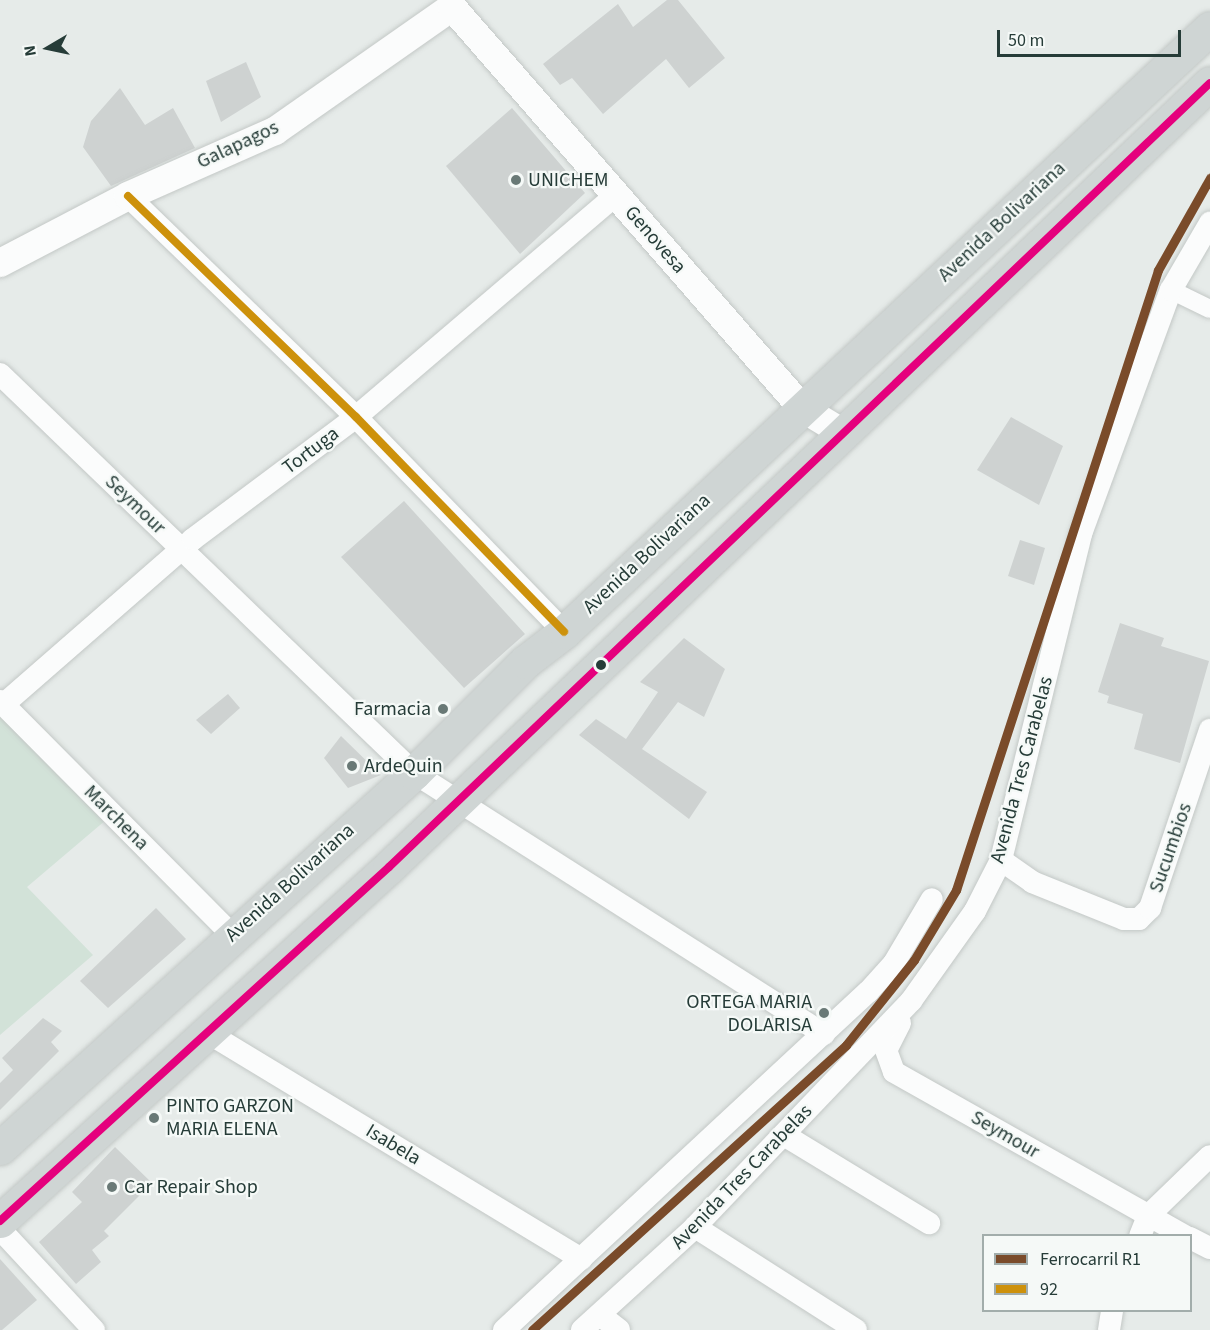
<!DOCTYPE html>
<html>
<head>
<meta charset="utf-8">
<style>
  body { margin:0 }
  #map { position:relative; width:1210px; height:1330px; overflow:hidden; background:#e6ebe9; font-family:"Source Sans 3",sans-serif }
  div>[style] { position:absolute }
  .green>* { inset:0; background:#d2e2d8 }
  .building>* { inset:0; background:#ced2d1 }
  .roads { filter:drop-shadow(0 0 2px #c3c8c6) drop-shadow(0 0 2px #c3c8c6) }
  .pedestrian>* { height:18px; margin:-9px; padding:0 9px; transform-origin:9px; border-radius:9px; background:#fbfcfc }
  .minor>* { height:22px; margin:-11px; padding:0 11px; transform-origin:11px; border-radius:11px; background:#fbfcfc }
  .tertiary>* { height:28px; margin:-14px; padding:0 14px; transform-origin:14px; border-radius:14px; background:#fbfcfc }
  .primary>* { height:33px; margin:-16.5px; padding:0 16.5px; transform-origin:16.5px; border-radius:16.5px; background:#cfd5d4 }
  .bus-1>* { height:8px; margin:-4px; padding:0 4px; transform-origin:4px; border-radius:4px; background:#cd910b }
  .bus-2>* { height:8px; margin:-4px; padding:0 4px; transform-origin:4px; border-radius:4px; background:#e5007d }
  .rail-1>* { height:9px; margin:-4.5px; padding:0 4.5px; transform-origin:4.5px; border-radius:4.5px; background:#7a4b2a }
  .dots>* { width:16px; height:16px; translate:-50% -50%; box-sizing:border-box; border:3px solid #f5f9f7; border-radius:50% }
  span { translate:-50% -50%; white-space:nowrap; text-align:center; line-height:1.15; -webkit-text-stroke:4.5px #f5f9f7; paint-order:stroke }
  .street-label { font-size:20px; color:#263c38 }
  .poi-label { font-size:20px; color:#263c38 }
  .left { translate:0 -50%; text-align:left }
  .right { translate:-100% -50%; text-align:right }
  .legend { position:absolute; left:982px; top:1234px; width:210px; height:78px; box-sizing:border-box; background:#f5f9f7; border:2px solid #a2adab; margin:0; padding:8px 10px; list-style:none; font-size:18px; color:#263c38 }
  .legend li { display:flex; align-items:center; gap:12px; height:30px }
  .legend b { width:30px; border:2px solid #a2adab }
  .north { position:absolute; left:18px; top:18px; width:60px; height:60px; -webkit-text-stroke:4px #f5f9f7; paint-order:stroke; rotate:261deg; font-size:16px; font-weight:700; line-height:24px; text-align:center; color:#263c38 }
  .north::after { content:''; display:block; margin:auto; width:21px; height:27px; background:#263c38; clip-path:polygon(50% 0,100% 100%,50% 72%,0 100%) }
  .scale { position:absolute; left:997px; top:30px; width:184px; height:27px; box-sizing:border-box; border:3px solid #263c38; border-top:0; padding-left:8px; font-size:18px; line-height:21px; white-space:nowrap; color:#263c38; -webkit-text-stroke:4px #f5f9f7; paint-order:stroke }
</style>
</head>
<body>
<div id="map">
  <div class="green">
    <i style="clip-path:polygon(0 705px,113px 814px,27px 887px,93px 955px,0 1035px)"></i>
  </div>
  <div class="building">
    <i style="clip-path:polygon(667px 0,678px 0,725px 58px,689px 88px,666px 59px,603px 114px,572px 78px,560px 85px,543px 64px,618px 4px,633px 27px)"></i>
    <i style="clip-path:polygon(246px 62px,261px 97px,221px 122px,206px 81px)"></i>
    <i style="clip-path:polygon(120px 88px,145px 125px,173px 108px,195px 148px,111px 186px,83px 147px,91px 121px)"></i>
    <i style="clip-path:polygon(512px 108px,585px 193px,520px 254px,446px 166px)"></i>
    <i style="clip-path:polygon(1011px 417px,1063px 446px,1039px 505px,977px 470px)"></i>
    <i style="clip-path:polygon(404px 501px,525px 634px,464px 688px,341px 557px)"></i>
    <i style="clip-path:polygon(1020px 540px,1045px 548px,1034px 585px,1008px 576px)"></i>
    <i style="clip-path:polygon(1120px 623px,1164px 638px,1161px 646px,1209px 661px,1180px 763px,1134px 749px,1143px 714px,1107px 703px,1109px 696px,1098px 692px)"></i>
    <i style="clip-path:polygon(684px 638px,725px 669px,704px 717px,678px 702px,642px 749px,707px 792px,689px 819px,579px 735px,596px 719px,626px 739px,658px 692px,640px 682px)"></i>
    <i style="clip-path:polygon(228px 694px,240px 708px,211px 734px,196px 720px)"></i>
    <i style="clip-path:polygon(341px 736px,381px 775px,348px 788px,324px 758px)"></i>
    <i style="clip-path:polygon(156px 908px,186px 939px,108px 1008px,80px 981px)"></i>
    <i style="clip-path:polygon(43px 1018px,62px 1031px,51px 1042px,59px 1051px,0 1110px,0 1083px,13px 1070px,2px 1058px)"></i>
    <i style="clip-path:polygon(115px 1147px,152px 1183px,104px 1231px,109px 1236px,92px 1250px,101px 1262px,76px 1284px,39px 1242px,82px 1202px,72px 1192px)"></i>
    <i style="clip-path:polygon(0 1259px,37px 1300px,2px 1330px,0 1330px)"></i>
  </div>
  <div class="roads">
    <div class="pedestrian">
      <i style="left:1171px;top:290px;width:43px;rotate:26deg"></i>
    </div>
    <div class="minor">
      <i style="left:128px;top:196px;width:318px;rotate:44.1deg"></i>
      <i style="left:356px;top:417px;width:299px;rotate:45.9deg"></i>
      <i style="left:0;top:374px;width:575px;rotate:43.94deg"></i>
      <i style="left:414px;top:773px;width:486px;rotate:32.5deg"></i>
      <i style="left:0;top:701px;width:330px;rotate:45.2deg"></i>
      <i style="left:4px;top:704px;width:251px;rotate:-41.1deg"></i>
      <i style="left:193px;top:539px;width:204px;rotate:-36.8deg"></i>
      <i style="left:356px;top:417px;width:342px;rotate:-40.5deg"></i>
      <i style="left:1001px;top:860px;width:38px;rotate:35deg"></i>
      <i style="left:1032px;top:882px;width:99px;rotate:21.9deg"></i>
      <i style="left:1124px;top:919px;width:15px"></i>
      <i style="left:1139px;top:919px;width:16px;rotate:-45deg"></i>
      <i style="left:1150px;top:908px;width:188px;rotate:-71.4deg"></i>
      <i style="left:900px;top:1023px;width:30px;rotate:117deg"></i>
      <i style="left:886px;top:1050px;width:23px;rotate:70deg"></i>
      <i style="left:894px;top:1072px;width:334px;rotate:29.4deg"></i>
      <i style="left:205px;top:1031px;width:440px;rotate:31.2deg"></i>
      <i style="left:784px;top:1135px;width:170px;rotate:31.3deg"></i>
      <i style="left:695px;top:1227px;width:191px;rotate:32.6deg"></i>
      <i style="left:0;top:1229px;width:138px;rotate:47.1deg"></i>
      <i style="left:1140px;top:1236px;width:22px;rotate:-68deg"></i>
      <i style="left:1148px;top:1216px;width:86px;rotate:-44.1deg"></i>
      <i style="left:1190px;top:1238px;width:22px;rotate:27deg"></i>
      <i style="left:600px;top:1315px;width:24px;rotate:38deg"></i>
      <i style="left:504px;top:1330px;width:497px;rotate:-42.9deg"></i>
      <i style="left:868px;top:992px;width:39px;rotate:-48deg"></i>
      <i style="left:894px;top:963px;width:74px;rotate:-59.3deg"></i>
      <i style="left:582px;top:1330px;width:153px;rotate:-42.3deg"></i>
      <i style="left:695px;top:1227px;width:313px;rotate:-46.3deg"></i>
      <i style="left:911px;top:1001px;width:110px;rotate:-54.6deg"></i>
      <i style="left:975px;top:911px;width:57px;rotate:-63deg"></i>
      <i style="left:1001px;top:860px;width:336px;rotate:-76.2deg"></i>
      <i style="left:1081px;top:534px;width:260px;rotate:-69.8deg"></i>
      <i style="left:1171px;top:290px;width:78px;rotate:-59.8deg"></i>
      <i style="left:1109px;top:1330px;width:20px;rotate:-81deg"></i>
    </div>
    <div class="tertiary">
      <i style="left:0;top:263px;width:144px;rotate:-27.6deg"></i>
      <i style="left:128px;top:196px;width:161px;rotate:-23.9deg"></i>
      <i style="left:275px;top:131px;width:216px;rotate:-35deg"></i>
      <i style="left:452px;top:7px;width:532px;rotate:48.88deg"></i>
      <i style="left:802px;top:408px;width:50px;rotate:31.2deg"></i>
    </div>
    <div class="primary">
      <i style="left:0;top:1148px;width:559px;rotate:-42.17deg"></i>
      <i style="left:414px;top:773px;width:157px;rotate:-45deg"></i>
      <i style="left:525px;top:662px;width:49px;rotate:-37.6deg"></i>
      <i style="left:564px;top:632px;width:884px;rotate:-43.08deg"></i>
      <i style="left:0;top:1221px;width:526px;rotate:-42.3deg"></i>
      <i style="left:389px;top:867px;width:1135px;rotate:-43.68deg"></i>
    </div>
  </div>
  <div class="bus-1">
    <i style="left:128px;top:196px;width:318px;rotate:44.1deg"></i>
    <i style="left:356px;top:417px;width:299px;rotate:45.9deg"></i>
  </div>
  <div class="bus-2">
    <i style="left:0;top:1221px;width:526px;rotate:-42.3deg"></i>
    <i style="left:389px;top:867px;width:1135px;rotate:-43.68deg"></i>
  </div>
  <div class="rail-1">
    <i style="left:532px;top:1330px;width:424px;rotate:-42.2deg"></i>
    <i style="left:846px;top:1045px;width:109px;rotate:-51.3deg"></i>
    <i style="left:914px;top:960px;width:82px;rotate:-59deg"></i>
    <i style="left:956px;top:890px;width:652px;rotate:-71.95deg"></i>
    <i style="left:1158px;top:270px;width:106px;rotate:-60.5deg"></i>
  </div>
  <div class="dots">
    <i style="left:516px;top:180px;background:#697976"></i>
    <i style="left:601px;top:665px;background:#263c38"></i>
    <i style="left:443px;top:709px;background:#697976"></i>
    <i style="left:352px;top:766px;background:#697976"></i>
    <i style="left:824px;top:1013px;background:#697976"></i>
    <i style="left:154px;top:1118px;background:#697976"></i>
    <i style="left:112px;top:1187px;background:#697976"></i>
  </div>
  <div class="street-label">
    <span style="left:238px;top:145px;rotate:-25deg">Galapagos</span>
    <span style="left:1002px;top:222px;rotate:-43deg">Avenida Bolivariana</span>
    <span style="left:655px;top:240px;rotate:49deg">Genovesa</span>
    <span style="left:311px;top:451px;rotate:-37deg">Tortuga</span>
    <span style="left:135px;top:505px;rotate:44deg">Seymour</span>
    <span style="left:647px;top:554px;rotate:-43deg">Avenida Bolivariana</span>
    <span style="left:1022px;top:770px;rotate:-75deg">Avenida Tres Carabelas</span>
    <span style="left:116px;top:818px;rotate:45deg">Marchena</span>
    <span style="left:1171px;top:848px;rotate:-71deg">Sucumbios</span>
    <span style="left:290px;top:883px;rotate:-42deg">Avenida Bolivariana</span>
    <span style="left:1005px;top:1135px;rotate:30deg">Seymour</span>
    <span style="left:393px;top:1145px;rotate:31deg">Isabela</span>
    <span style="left:742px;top:1177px;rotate:-46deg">Avenida Tres Carabelas</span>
  </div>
  <div class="poi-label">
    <span class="left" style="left:528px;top:180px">UNICHEM</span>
    <span class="right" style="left:431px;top:709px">Farmacia</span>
    <span class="left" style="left:364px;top:766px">ArdeQuin</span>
    <span class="right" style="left:812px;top:1014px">ORTEGA MARIA<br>DOLARISA</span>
    <span class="left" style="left:166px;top:1118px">PINTO GARZON<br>MARIA ELENA</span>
    <span class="left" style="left:124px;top:1187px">Car Repair Shop</span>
  </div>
  <ul class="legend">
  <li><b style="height:8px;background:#7a4b2a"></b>Ferrocarril R1</li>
  <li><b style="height:8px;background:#cd910b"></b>92</li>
  </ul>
  <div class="north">N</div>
  <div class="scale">50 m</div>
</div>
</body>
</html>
